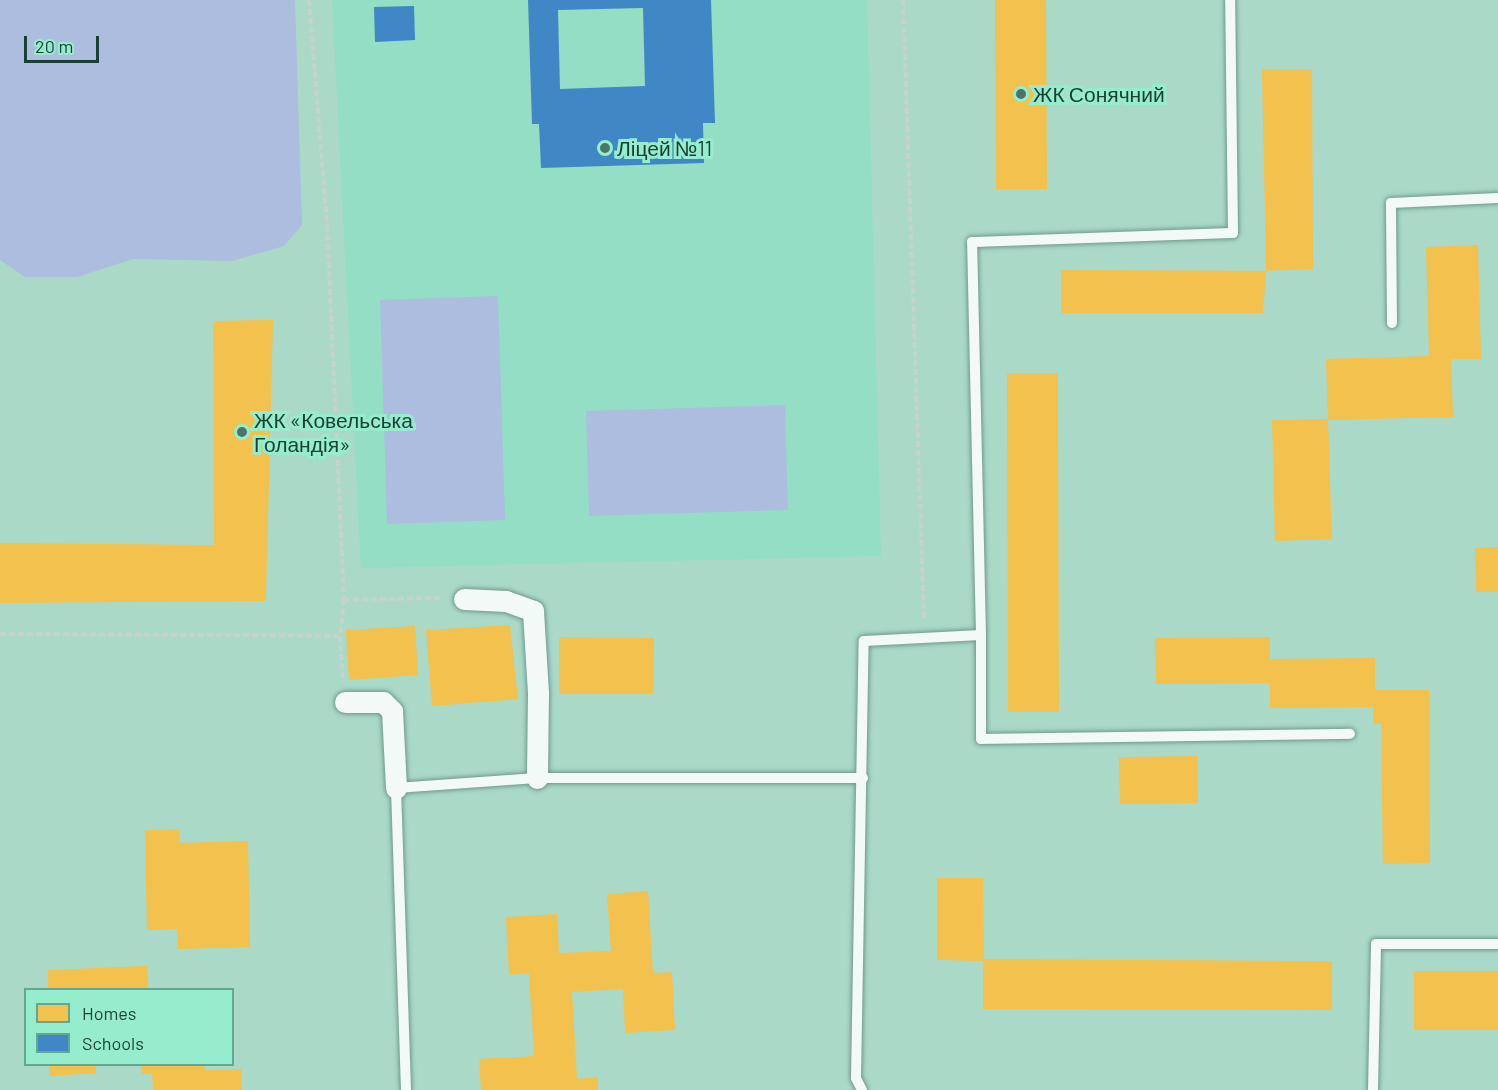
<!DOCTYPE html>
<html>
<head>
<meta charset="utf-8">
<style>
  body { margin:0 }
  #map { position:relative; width:1498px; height:1090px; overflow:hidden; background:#aad9c8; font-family:Barlow,sans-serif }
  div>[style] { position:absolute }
  .built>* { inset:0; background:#93dec4 }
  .green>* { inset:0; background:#adbddf }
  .homes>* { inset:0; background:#f2c14e }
  .schools>* { inset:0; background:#3f88c5 }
  .path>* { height:4px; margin-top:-2px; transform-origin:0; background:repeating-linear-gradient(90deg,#c4d3ce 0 6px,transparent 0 9px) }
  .roads { filter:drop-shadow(0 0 2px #72998d) drop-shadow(0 0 2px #72998d) }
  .service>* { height:10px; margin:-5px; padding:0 5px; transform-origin:5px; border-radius:5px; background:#f2f9f7 }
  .minor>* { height:21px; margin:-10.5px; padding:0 10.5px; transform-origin:10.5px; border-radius:10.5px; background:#f2f9f7 }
  .dots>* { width:16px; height:16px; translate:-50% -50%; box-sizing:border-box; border:3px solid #96edce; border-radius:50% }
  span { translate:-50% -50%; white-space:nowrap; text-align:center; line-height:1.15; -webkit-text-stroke:6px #96edce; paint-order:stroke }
  .poi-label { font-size:21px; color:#1a3f33 }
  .left { translate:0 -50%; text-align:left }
  .legend { position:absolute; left:24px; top:988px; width:210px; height:78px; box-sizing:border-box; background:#96edce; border:2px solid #64a790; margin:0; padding:8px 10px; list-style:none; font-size:18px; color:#1a3f33 }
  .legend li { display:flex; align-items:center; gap:12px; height:30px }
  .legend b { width:30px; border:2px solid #64a790 }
  .scale { position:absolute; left:24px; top:36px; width:75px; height:27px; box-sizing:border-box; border:3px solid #1a3f33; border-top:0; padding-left:8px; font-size:18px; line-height:21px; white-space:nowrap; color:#1a3f33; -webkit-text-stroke:4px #96edce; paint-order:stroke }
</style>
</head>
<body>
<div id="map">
  <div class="built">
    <i style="clip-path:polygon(332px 0,867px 0,881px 556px,361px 568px)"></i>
  </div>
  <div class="green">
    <i style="clip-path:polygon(0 0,295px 0,302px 225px,284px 246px,232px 261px,133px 259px,77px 277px,25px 277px,0 260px)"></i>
    <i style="clip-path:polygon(498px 296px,505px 520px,387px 524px,380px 300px)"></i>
    <i style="clip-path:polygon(785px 405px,788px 510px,589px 516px,586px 411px)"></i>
  </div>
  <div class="homes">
    <i style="clip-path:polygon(995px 0,1046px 0,1047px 189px,996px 189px)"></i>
    <i style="clip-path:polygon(1262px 69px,1312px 69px,1313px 269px,1266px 271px)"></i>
    <i style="clip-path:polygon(1478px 245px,1481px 359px,1451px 359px,1453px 417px,1328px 420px,1332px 539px,1275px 541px,1272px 420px,1328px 419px,1326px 359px,1429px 356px,1426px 247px)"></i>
    <i style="clip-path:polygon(1061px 270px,1266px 271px,1263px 313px,1061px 313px)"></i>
    <i style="clip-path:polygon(273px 320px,266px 601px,0 603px,0 543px,214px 545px,213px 321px)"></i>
    <i style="clip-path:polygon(1007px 373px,1058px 373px,1059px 712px,1008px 712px)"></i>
    <i style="clip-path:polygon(1498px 547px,1498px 592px,1476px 592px,1475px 548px)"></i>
    <i style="clip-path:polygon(510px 625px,518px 699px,432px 706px,426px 630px)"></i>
    <i style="clip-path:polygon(415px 626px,418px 675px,349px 680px,346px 630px)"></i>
    <i style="clip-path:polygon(559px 637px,654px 638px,653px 694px,559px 694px)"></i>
    <i style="clip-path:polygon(1270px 637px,1270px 659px,1375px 658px,1375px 690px,1429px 690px,1430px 863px,1383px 864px,1381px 724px,1373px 724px,1373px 707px,1270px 708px,1270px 683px,1156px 684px,1155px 638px)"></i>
    <i style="clip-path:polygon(1197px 756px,1198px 803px,1120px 804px,1119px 757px)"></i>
    <i style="clip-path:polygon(179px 829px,180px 843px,248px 841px,250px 947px,178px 949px,177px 929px,147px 930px,145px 830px)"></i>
    <i style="clip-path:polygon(937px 878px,983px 878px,984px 959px,1332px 961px,1332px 1010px,983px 1009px,983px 961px,937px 960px)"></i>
    <i style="clip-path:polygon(648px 891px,653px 973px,672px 972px,675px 1030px,625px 1033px,623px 989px,572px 992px,577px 1079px,598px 1077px,598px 1090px,481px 1090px,479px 1059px,534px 1056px,529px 973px,509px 975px,506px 917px,557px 914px,559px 953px,611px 951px,607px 894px)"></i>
    <i style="clip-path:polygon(147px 966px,148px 990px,48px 990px,48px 970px)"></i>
    <i style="clip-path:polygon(1414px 971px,1498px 971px,1498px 1030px,1414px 1030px)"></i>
    <i style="clip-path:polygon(49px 1064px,96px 1064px,96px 1073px,49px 1076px)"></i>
    <i style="clip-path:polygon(141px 1064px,204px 1064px,205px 1070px,241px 1069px,242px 1090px,153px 1090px,152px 1073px,142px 1074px)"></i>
  </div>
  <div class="schools">
    <i style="clip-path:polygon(evenodd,528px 0,711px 0,715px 123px,703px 123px,704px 163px,541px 168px,539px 124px,532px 124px,528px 0,643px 8px,645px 86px,560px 89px,558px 10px,643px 8px)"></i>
    <i style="clip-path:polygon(414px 6px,415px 40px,375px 42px,374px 7px)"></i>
  </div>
  <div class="path">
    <i style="left:309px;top:0;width:227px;rotate:85.4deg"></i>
    <i style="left:327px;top:226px;width:374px;rotate:87.4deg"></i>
    <i style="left:344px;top:600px;width:36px;rotate:96deg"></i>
    <i style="left:340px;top:636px;width:46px;rotate:86.3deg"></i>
    <i style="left:903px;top:0;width:620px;rotate:88.06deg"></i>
    <i style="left:344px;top:600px;width:98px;rotate:-1.2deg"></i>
    <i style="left:0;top:634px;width:340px;rotate:0.3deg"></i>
  </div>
  <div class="roads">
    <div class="service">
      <i style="left:1392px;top:323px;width:120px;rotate:-90.5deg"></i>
      <i style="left:1391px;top:203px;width:107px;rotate:-2.7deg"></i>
      <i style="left:981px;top:635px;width:393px;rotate:-91.3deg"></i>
      <i style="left:972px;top:242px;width:261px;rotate:-2deg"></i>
      <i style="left:1233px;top:233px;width:233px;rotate:-90.7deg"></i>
      <i style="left:406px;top:1090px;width:302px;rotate:-91.9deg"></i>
      <i style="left:396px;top:788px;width:141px;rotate:-4.1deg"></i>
      <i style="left:537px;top:778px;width:326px"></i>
      <i style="left:862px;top:1090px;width:13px;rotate:-117deg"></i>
      <i style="left:856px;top:1078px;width:437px;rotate:-89deg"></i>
      <i style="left:864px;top:641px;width:117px;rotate:-2.9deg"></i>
      <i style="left:981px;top:635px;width:104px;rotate:90deg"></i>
      <i style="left:981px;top:739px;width:369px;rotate:-0.8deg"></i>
      <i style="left:1373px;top:1090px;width:146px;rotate:-88.8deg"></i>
      <i style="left:1376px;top:944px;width:122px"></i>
    </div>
    <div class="minor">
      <i style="left:464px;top:599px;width:42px;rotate:2.7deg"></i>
      <i style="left:506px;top:601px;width:29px;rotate:20deg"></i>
      <i style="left:533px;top:611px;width:82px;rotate:86.5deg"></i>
      <i style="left:538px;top:693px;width:85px;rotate:90.7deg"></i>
      <i style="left:345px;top:702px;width:38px"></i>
      <i style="left:383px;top:702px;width:13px;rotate:45deg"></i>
      <i style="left:392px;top:711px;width:77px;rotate:87deg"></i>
    </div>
  </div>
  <div class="dots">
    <i style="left:1021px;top:94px;background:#4c7567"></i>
    <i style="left:605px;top:148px;background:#4c7567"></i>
    <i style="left:242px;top:432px;background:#4c7567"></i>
  </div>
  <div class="poi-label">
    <span class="left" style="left:1033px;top:94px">ЖК Сонячний</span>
    <span class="left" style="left:617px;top:148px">Ліцей №11</span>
    <span class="left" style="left:254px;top:432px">ЖК «Ковельська<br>Голандія»</span>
  </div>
  <ul class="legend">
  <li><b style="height:16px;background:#f2c14e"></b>Homes</li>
  <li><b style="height:16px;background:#3f88c5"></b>Schools</li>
  </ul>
  <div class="scale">20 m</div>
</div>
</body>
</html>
